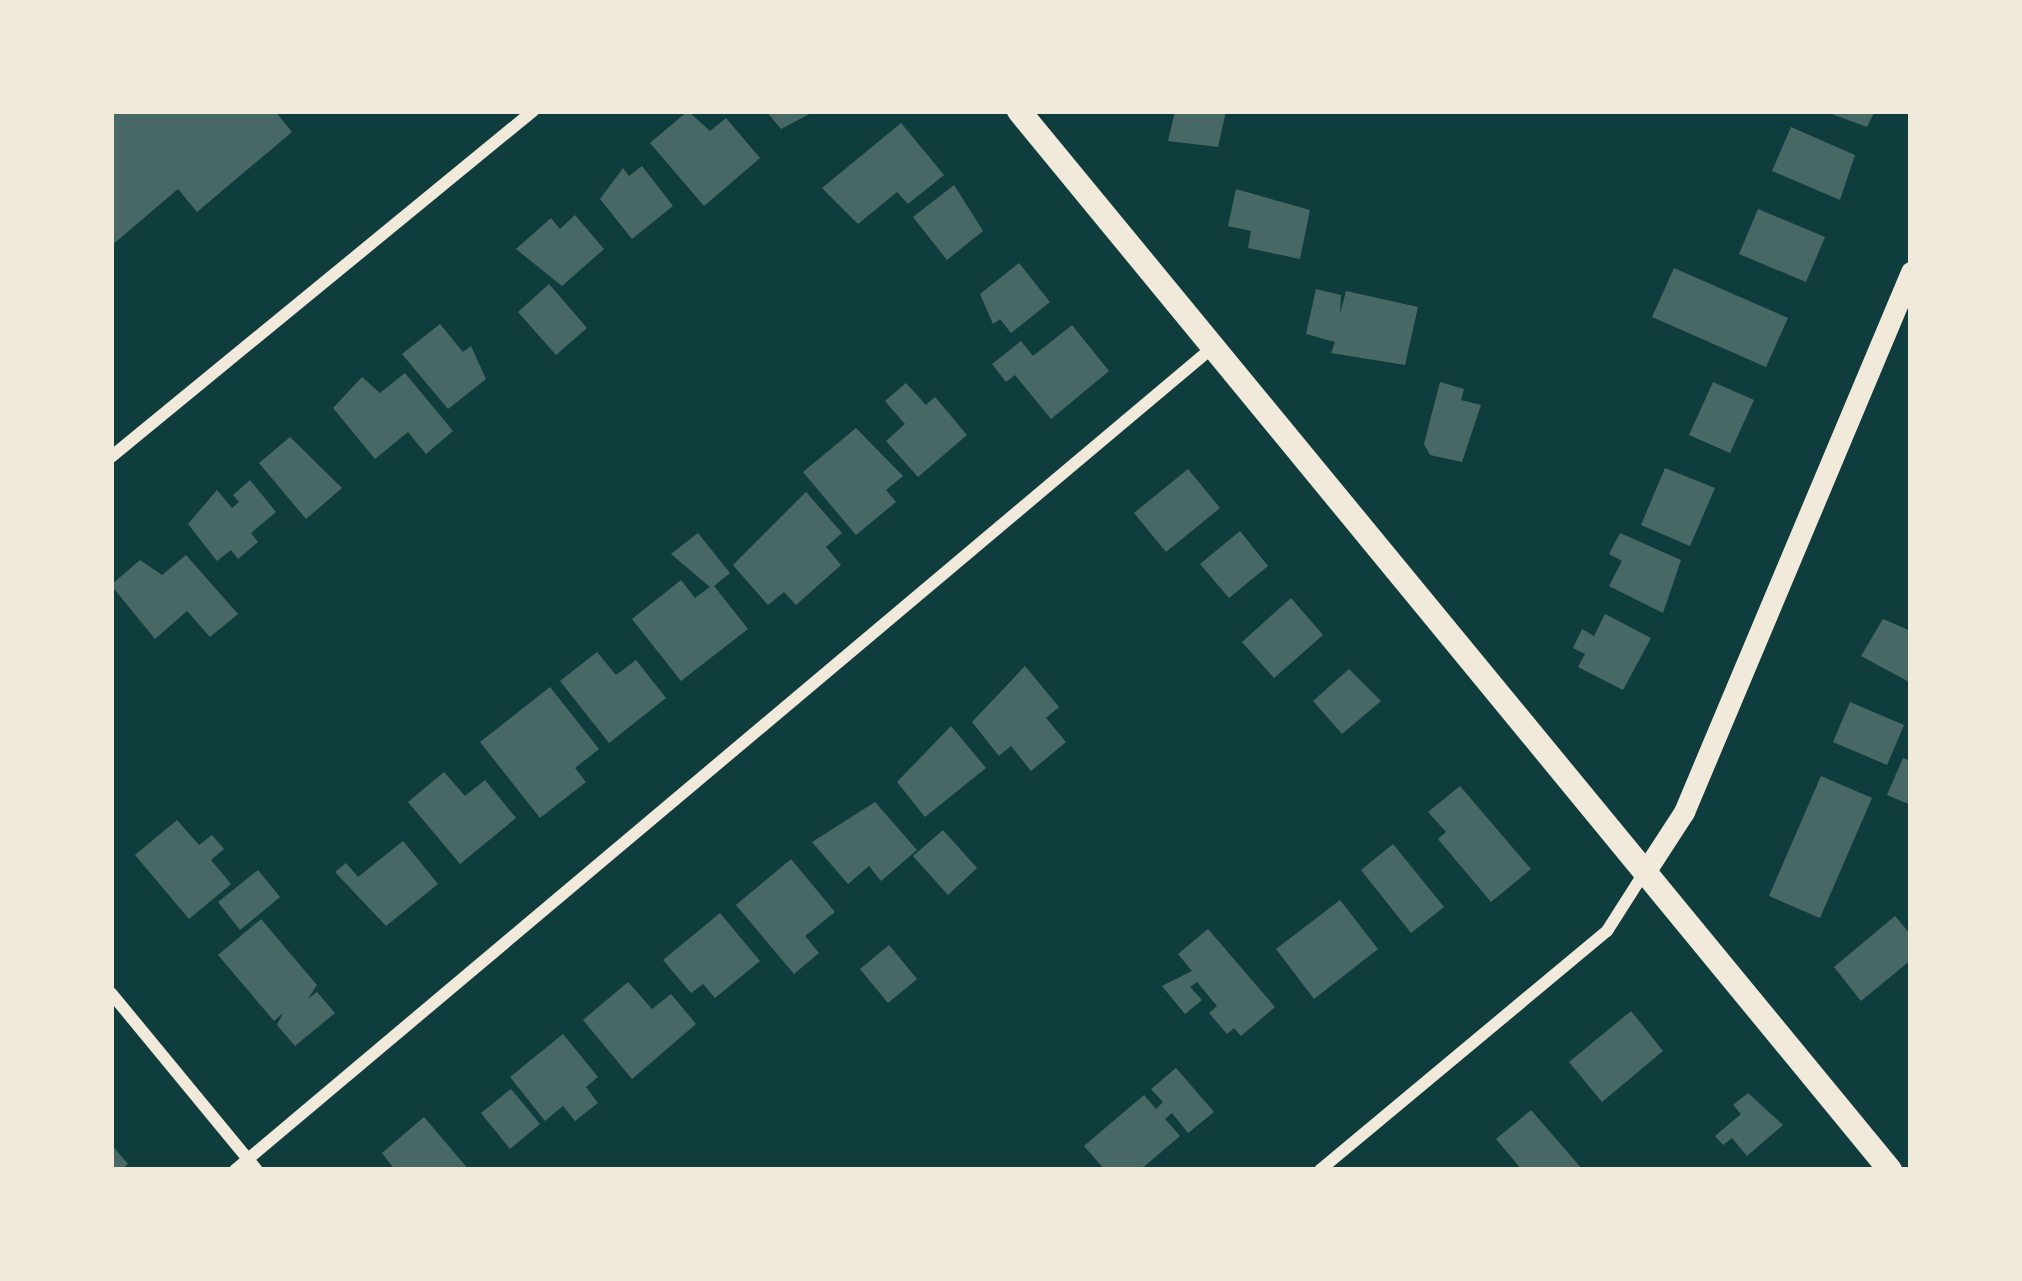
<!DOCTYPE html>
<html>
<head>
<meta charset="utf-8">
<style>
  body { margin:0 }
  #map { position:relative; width:2022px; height:1281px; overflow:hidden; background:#0f3d3e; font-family:"IBM Plex Serif",serif }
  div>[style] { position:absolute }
  .building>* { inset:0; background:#486865 }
  .minor>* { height:12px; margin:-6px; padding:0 6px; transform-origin:6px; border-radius:6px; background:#f1e9da }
  .tertiary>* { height:21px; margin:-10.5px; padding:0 10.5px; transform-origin:10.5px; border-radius:10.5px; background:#f1e9da }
  .secondary>* { height:24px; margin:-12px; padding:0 12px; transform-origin:12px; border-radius:12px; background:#f1e9da }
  span { translate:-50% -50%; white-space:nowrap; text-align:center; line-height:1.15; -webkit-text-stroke:12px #f1e9da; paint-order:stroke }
  .frame { position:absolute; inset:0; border:114px solid #f1e9da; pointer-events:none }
</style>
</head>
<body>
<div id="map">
  <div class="building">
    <i style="clip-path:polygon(111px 111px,275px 111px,292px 132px,197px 212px,178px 189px,111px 246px)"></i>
    <i style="clip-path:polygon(688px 111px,710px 131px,726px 118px,760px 158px,704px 206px,650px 143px)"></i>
    <i style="clip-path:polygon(766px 111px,815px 111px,781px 129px)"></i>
    <i style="clip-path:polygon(1175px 111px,1226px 111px,1218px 147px,1168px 141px)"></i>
    <i style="clip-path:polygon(1824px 111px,1875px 111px,1867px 127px)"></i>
    <i style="clip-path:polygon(901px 123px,944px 175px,908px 204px,897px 192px,858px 224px,822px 188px)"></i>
    <i style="clip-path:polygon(1791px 127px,1855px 155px,1840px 200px,1772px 171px)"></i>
    <i style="clip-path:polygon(642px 166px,673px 206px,632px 239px,600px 199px,623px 168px,629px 176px)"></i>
    <i style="clip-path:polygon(954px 185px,983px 231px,947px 260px,913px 217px)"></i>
    <i style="clip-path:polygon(1236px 189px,1310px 210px,1300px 259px,1248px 248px,1251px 231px,1228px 226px)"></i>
    <i style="clip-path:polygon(1758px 209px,1825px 237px,1806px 282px,1739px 254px)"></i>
    <i style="clip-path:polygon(575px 215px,604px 249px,562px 286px,516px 249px,551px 218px,560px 229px)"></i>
    <i style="clip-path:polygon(1019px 263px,1050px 302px,1011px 333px,1000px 319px,993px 324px,980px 294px)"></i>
    <i style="clip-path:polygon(1674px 268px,1788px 318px,1766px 367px,1652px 317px)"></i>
    <i style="clip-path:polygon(549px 284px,587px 328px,556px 355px,518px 312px)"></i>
    <i style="clip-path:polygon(1316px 289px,1341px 295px,1340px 314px,1346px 291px,1418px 307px,1405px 365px,1331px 353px,1335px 342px,1306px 334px)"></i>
    <i style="clip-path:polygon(440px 324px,463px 352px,471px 346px,486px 379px,448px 409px,402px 354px)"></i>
    <i style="clip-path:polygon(1072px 325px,1109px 371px,1051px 419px,1015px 375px,1006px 382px,992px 364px,1021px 341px,1033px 356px)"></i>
    <i style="clip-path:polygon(405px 373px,453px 431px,426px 454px,408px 432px,375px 459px,333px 408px,362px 377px,380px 393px)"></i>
    <i style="clip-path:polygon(1440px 382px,1464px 389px,1461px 400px,1481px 405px,1462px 462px,1430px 455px,1424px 444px)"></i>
    <i style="clip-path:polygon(1713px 382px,1754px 400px,1730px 453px,1689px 435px)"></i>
    <i style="clip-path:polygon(906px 383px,926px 405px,935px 397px,967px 435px,918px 477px,886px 441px,905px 424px,885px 401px)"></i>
    <i style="clip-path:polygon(856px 428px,903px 476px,886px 490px,896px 502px,856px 535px,803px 472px)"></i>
    <i style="clip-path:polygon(290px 437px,342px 488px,306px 519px,259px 463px)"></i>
    <i style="clip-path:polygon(1665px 468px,1715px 488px,1690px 546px,1641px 525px)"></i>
    <i style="clip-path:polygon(1188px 469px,1220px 508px,1166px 552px,1134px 513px)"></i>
    <i style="clip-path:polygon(250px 480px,276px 512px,251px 533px,258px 542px,238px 559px,231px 550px,217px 561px,188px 524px,217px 490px,232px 508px,239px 502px,233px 495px)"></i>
    <i style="clip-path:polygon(806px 492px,842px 533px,826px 547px,841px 565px,796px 605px,784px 592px,768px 605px,733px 565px)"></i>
    <i style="clip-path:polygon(1240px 531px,1268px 566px,1229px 598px,1200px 564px)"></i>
    <i style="clip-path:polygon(698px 533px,730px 573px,714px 586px,748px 629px,681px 681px,632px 619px,681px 580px,695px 598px,710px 587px,671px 554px)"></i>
    <i style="clip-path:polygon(1620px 533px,1681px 560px,1663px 613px,1609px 586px,1622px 561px,1609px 554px)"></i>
    <i style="clip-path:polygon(186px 555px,238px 614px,210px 637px,187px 611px,155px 639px,111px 585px,140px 560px,162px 575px)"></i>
    <i style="clip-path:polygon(1291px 598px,1323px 635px,1274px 678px,1242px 642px)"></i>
    <i style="clip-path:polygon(1605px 614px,1651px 638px,1623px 690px,1578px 667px,1585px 654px,1573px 648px,1582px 629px,1594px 636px)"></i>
    <i style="clip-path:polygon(1883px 619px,1911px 631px,1911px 683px,1861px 656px)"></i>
    <i style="clip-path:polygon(597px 652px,616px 675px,636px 660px,666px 698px,609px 743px,560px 681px)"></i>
    <i style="clip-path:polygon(1025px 666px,1059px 707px,1046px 718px,1066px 742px,1031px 771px,1011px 746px,999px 756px,972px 722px)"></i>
    <i style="clip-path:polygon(1349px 669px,1381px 701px,1342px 734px,1313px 701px)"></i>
    <i style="clip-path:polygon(550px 687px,599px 749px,575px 768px,586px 782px,540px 818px,480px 742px)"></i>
    <i style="clip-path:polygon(1850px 702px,1904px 725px,1887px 765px,1833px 742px)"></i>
    <i style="clip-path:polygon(951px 726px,986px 768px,925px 817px,897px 782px)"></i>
    <i style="clip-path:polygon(1903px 758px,1911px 761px,1911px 805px,1887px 795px)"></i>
    <i style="clip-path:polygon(444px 772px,465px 796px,485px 780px,516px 818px,460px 864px,408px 802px)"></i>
    <i style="clip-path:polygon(1821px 776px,1872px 798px,1820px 918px,1769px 896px)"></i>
    <i style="clip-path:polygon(1460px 786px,1531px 869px,1491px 902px,1438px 839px,1446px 832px,1428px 812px)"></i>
    <i style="clip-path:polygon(875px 802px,917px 850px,881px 881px,869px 866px,848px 884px,812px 842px)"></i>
    <i style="clip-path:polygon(177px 820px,199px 845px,212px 835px,224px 849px,211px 860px,231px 884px,189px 919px,135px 855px)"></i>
    <i style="clip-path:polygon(943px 830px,977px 868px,948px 895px,913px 856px)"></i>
    <i style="clip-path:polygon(403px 841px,438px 884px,386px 926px,335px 872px,346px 863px,358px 877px)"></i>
    <i style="clip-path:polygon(1393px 844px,1444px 907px,1411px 933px,1361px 870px)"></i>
    <i style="clip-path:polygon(791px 859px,835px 912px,805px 936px,819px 953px,794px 974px,736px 905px)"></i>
    <i style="clip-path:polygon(258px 870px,280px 897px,240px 930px,218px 902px)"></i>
    <i style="clip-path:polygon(1340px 900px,1378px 949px,1314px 999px,1276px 949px)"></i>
    <i style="clip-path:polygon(720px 913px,760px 961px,715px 998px,703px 984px,691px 993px,663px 960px)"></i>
    <i style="clip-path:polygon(1895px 916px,1911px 935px,1911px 960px,1861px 1001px,1834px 967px)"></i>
    <i style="clip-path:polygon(261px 919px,317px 985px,308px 999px,317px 992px,335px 1013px,295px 1046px,277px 1025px,283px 1013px,274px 1021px,218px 955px)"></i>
    <i style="clip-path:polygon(1208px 929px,1275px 1007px,1241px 1036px,1234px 1028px,1227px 1034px,1209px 1013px,1217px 1006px,1197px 982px,1190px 987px,1202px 1000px,1185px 1014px,1162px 986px,1192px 971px,1178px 954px)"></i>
    <i style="clip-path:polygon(889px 945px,917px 979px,888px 1003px,860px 969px)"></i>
    <i style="clip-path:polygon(628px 982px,652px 1009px,671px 994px,696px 1024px,632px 1079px,583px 1020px)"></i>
    <i style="clip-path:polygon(1631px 1011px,1663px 1051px,1602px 1102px,1569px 1062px)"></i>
    <i style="clip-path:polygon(563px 1034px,598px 1077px,586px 1087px,598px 1103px,575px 1121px,563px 1106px,545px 1121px,510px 1077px)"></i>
    <i style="clip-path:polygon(1176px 1068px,1214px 1112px,1188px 1133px,1172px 1113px,1165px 1119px,1180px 1136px,1140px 1170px,1105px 1170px,1084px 1146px,1144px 1095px,1156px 1109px,1163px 1102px,1151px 1089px)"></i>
    <i style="clip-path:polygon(511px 1089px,540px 1124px,510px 1149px,481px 1113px)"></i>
    <i style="clip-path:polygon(1748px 1093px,1783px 1125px,1747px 1156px,1732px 1138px,1723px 1145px,1715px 1136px,1741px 1114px,1733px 1105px)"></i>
    <i style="clip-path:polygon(1531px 1110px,1583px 1170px,1522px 1170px,1496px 1139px)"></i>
    <i style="clip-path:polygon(424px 1117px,469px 1170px,395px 1170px,382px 1153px)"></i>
    <i style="clip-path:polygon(111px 1144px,128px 1164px,121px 1170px,111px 1170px)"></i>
  </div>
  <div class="minor">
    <i style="left:111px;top:457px;width:546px;rotate:-39.35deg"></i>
    <i style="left:111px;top:993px;width:229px;rotate:50.5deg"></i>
    <i style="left:235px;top:1170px;width:1277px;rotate:-40.08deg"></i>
    <i style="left:1320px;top:1170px;width:373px;rotate:-39.8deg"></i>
    <i style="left:1607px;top:931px;width:69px;rotate:-57.5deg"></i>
  </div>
  <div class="tertiary">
    <i style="left:1645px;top:872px;width:72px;rotate:-57deg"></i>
    <i style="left:1684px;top:812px;width:586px;rotate:-67.2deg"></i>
  </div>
  <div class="secondary">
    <i style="left:1019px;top:111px;width:1371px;rotate:50.56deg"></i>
  </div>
  <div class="frame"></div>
</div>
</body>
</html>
